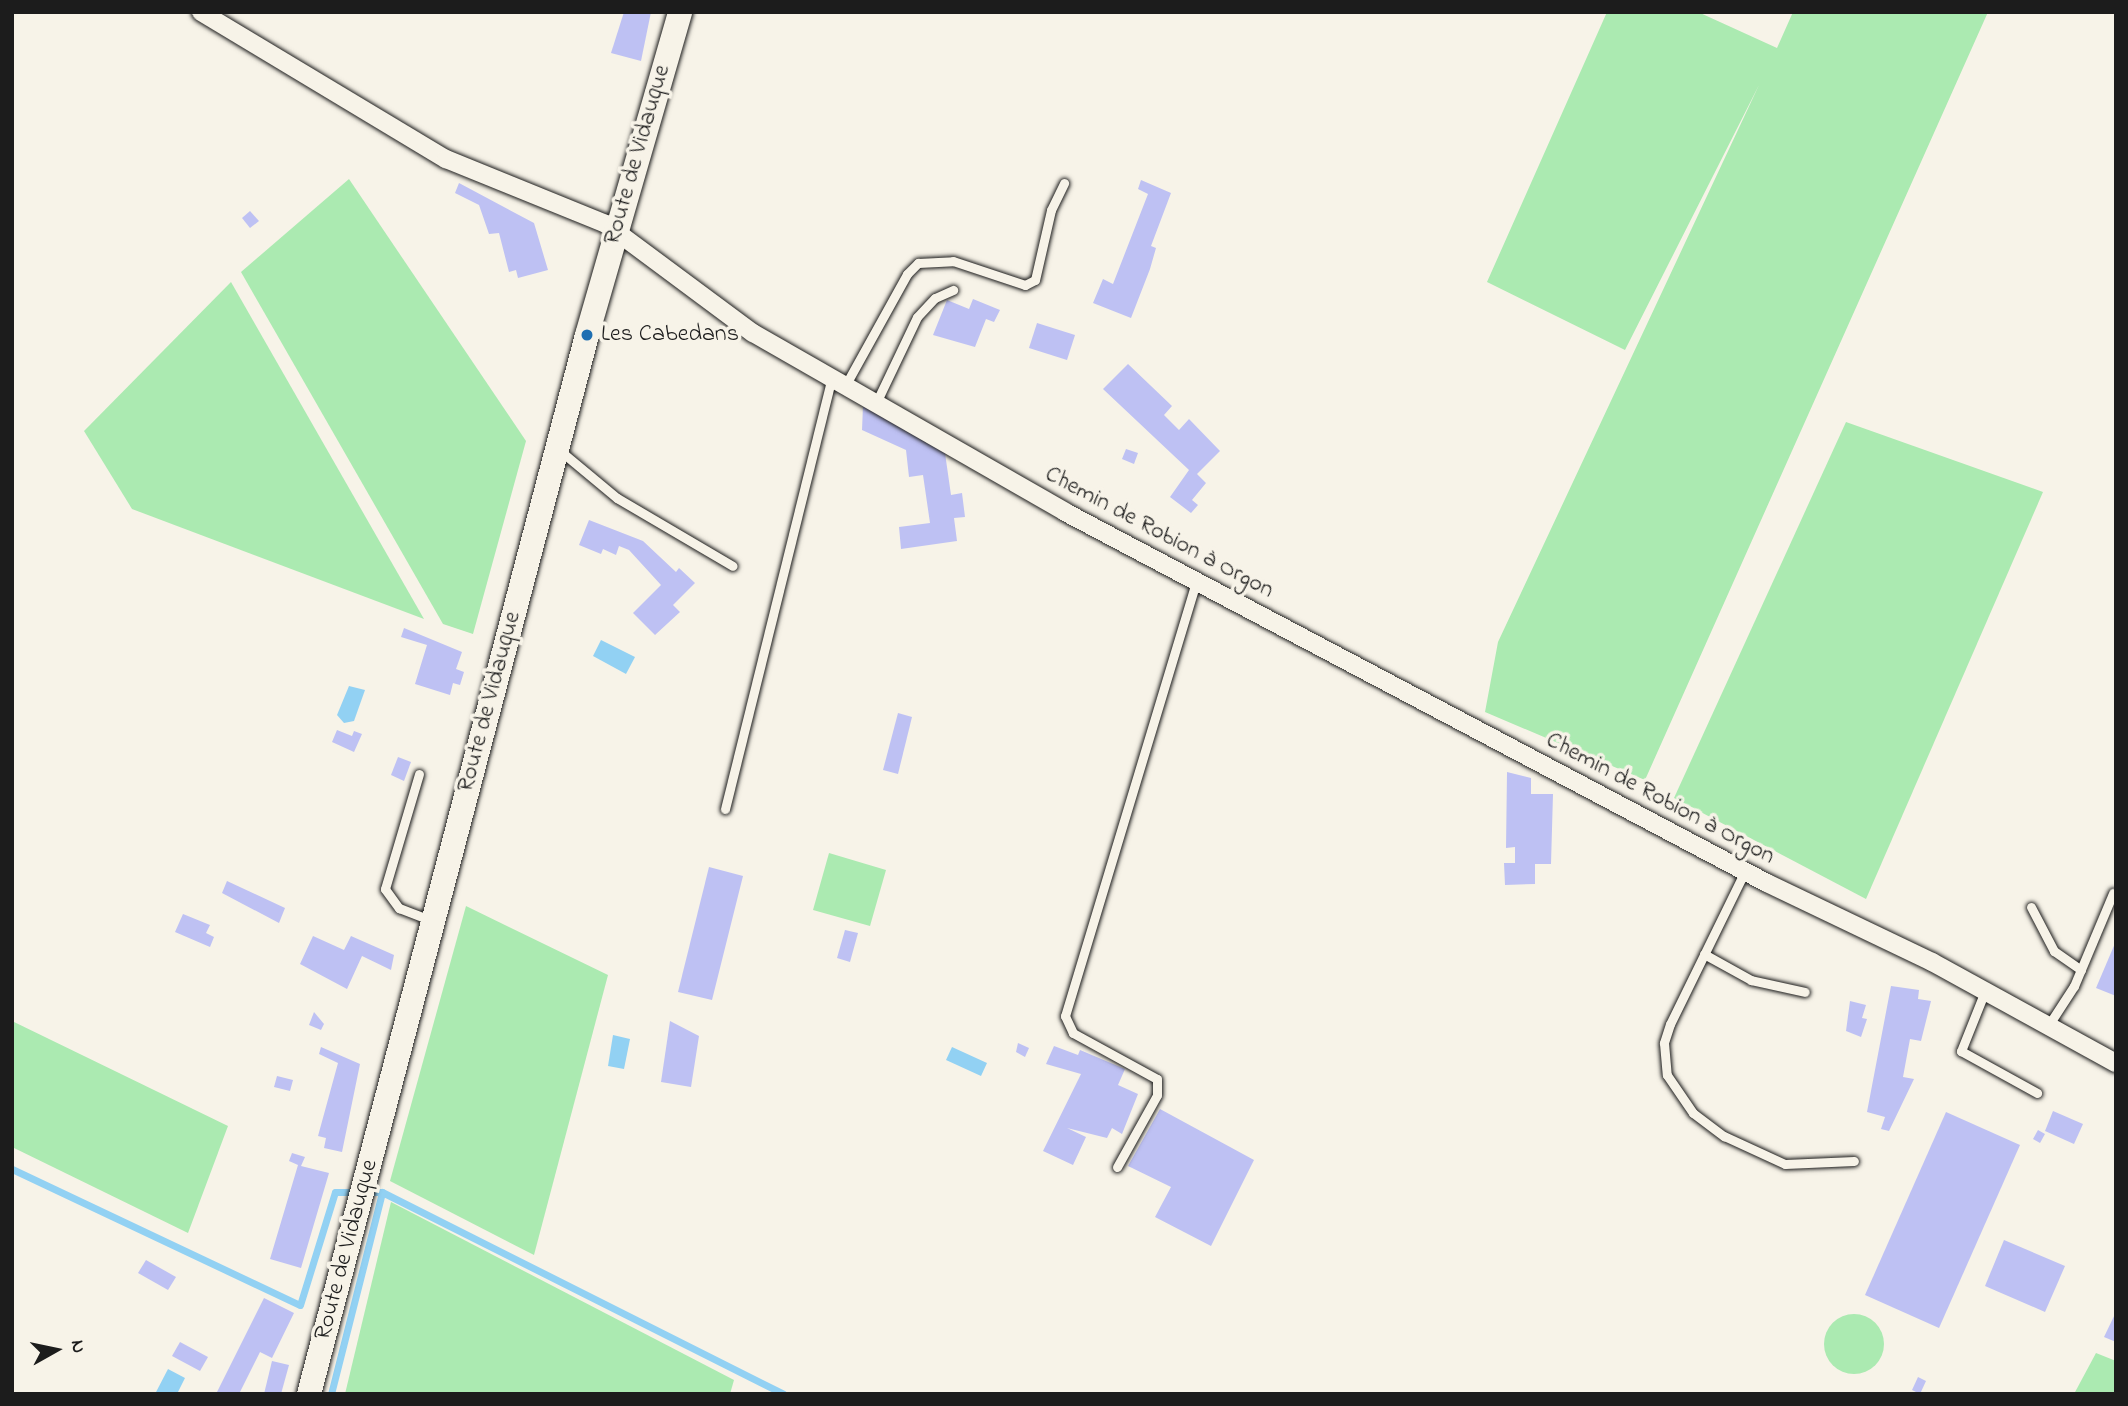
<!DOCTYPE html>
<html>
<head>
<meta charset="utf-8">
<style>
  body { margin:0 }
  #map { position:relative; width:2128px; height:1406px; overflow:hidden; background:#f7f3e8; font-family:"Indie Flower",sans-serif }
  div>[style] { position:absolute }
  .green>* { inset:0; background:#abeab1 }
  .round { border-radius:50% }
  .water>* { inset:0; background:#92d1f3 }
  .stream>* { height:7px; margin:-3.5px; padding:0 3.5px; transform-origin:3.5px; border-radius:3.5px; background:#92d1f3 }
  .building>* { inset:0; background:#bec1f3 }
  .roads { filter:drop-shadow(0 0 2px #1c1c1c) drop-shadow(0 0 2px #1c1c1c) }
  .lane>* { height:9px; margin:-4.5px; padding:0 4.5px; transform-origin:4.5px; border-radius:4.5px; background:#f7f3e8 }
  .street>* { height:18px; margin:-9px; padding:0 9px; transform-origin:9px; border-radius:9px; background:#f7f3e8 }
  .secondary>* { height:24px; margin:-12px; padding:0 12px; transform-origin:12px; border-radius:12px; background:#f7f3e8 }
  .dots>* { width:19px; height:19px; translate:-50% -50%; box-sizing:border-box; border:4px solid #f7f3e8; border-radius:50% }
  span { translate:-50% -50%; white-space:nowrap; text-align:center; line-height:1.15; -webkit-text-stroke:7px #f7f3e8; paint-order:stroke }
  .street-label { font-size:24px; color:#1c1c1c }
  .poi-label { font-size:24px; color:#1c1c1c }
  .left { translate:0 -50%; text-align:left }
  .frame { position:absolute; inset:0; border:14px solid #1c1c1c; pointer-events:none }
  .north { position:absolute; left:21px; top:1315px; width:70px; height:70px; -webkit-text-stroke:5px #f7f3e8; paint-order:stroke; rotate:81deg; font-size:19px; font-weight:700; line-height:28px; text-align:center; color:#1c1c1c }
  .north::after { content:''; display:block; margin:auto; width:24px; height:32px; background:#1c1c1c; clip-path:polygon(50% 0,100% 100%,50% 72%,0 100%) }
</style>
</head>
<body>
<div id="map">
  <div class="green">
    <i style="clip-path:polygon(1607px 12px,1698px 12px,1777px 48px,1793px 12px,1988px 12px,1645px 780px,1485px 712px,1498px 642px,1759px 85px,1625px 350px,1487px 282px)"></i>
    <i style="clip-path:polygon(349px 179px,526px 441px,473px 634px,443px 624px,241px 272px)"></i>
    <i style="clip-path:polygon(231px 282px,424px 619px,132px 509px,84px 431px)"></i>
    <i style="clip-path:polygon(1846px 422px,2043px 492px,1866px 899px,1674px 798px)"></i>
    <i style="clip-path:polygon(829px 853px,886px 870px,870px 926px,813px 910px)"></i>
    <i style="clip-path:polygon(466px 906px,608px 975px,534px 1255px,390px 1181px)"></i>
    <i style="clip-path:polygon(12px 1021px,228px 1126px,188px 1233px,12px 1147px)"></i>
    <i style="clip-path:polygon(391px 1202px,734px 1380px,730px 1394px,345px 1394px)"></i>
    <i class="round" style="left:1824px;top:1314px;width:60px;height:60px"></i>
    <i style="clip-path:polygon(2096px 1353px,2116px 1361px,2116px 1394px,2074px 1394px)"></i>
  </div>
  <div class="water">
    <i style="clip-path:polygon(601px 640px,635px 657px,626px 674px,593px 656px)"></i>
    <i style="clip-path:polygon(349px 686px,365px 690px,354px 721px,344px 723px,337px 715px)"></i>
    <i style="clip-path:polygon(613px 1035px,630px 1039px,624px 1069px,608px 1066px)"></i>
    <i style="clip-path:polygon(952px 1047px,987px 1063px,981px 1076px,946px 1060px)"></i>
    <i style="clip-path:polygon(168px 1369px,185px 1378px,177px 1394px,155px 1394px)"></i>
  </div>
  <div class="stream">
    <i style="left:12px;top:1169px;width:318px;rotate:25.3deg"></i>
    <i style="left:300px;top:1305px;width:118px;rotate:-72.8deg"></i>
    <i style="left:335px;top:1192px;width:21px"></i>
    <i style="left:368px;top:1192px;width:14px"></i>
    <i style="left:382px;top:1192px;width:449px;rotate:26.7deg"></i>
    <i style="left:331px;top:1394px;width:208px;rotate:-75.8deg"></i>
  </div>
  <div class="building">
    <i style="clip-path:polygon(624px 12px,651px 12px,641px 61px,611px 53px)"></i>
    <i style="clip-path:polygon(1141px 180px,1171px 193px,1151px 246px,1156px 248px,1150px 269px,1131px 318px,1093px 303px,1103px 279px,1113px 284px,1148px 194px,1138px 189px)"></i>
    <i style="clip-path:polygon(459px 183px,534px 223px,548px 270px,518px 278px,516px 270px,509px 272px,499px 233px,489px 234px,479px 205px,455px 193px)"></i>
    <i style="clip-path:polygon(250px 211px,259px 221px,250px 228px,242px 218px)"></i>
    <i style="clip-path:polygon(973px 299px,1000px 310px,994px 322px,986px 319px,975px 347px,933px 335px,947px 300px,969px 309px)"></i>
    <i style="clip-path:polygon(1037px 323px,1075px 335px,1067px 360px,1029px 348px)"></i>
    <i style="clip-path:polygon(1128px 364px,1172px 406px,1164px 415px,1179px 430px,1189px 419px,1220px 451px,1197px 474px,1206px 483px,1192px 500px,1198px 505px,1191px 513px,1170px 497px,1189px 470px,1103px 389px)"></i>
    <i style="clip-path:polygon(863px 406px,945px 453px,951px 495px,962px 493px,965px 517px,954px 518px,957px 541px,901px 549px,899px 527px,930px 523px,923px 475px,909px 477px,906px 450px,862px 430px)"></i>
    <i style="clip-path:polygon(1126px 449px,1138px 453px,1134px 464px,1122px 459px)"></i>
    <i style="clip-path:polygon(589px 520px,643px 541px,676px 572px,679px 568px,695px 583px,673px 605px,680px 612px,655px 635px,633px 613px,661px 585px,629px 550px,619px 546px,616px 555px,603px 549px,601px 554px,579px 545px)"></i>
    <i style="clip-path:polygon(404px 628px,462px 652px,456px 669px,464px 672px,460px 685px,453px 683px,450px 695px,415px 684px,427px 645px,401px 637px)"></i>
    <i style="clip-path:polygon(898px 713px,912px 717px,898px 774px,883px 770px)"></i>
    <i style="clip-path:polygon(337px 730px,352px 736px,354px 731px,362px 734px,354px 752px,332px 742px)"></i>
    <i style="clip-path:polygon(398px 757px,411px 762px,404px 781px,391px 775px)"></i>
    <i style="clip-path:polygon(1507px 772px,1531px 778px,1531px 794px,1553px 794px,1551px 864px,1535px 864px,1535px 884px,1505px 885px,1504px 863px,1515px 863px,1515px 847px,1506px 848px)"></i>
    <i style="clip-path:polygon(709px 867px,743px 876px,712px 1000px,678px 992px)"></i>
    <i style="clip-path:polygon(227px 881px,285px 908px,279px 923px,222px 893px)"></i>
    <i style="clip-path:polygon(183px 914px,210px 925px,206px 933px,214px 937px,210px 947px,175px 932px)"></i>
    <i style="clip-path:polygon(845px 930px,858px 933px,850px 962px,837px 958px)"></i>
    <i style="clip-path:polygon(313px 936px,344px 950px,351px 936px,394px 955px,391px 970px,362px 956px,347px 989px,300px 964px)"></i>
    <i style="clip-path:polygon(2116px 941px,2116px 996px,2096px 988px)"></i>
    <i style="clip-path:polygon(1891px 986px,1919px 990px,1918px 999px,1931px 1001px,1921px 1041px,1910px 1039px,1903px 1077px,1914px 1079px,1889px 1131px,1881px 1129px,1885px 1117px,1867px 1112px)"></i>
    <i style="clip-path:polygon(1850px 1001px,1866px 1005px,1862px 1018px,1867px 1019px,1861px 1037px,1846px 1031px)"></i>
    <i style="clip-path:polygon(314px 1012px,324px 1024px,321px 1030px,309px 1025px)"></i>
    <i style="clip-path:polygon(670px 1021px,699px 1036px,691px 1087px,661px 1082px)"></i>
    <i style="clip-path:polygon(1018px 1043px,1029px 1048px,1025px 1057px,1016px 1052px)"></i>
    <i style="clip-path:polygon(1054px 1046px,1078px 1055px,1080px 1050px,1125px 1069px,1118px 1085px,1138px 1094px,1122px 1134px,1112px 1128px,1107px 1138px,1067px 1128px,1086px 1137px,1073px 1165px,1043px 1151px,1081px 1074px,1046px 1064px)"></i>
    <i style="clip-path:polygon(321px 1047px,360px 1064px,342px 1152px,324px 1148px,326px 1138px,318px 1136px,338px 1063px,319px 1054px)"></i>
    <i style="clip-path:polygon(277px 1076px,293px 1080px,290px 1091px,274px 1087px)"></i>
    <i style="clip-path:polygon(1160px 1109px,1254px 1160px,1211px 1246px,1155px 1217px,1171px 1187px,1128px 1166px)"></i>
    <i style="clip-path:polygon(2053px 1111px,2083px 1124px,2074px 1144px,2045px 1131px)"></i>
    <i style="clip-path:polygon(1946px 1112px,2020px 1145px,1939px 1328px,1865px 1295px)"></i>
    <i style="clip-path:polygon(2038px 1130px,2045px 1134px,2040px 1143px,2033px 1139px)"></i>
    <i style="clip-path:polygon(292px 1153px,305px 1157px,301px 1166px,329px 1173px,301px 1268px,270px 1259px,298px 1165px,289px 1161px)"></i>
    <i style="clip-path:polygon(2004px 1240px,2065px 1266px,2045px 1312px,1985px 1286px)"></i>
    <i style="clip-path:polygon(146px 1260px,176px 1277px,168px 1290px,138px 1273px)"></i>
    <i style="clip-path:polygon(264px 1298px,294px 1313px,272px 1358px,260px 1352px,239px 1394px,216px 1394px)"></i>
    <i style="clip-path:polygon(2116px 1312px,2116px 1342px,2104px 1337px)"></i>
    <i style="clip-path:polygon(180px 1342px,208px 1357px,200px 1371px,172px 1356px)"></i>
    <i style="clip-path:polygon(272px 1361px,289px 1365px,281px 1394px,264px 1394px)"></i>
    <i style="clip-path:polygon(1918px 1377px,1926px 1381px,1920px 1394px,1912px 1390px)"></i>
  </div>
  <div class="roads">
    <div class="lane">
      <i style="left:845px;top:386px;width:128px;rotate:-61deg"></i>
      <i style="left:907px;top:274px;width:16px;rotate:-45deg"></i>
      <i style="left:918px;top:263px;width:35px;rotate:-3deg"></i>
      <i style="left:953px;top:261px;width:76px;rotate:18.4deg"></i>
      <i style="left:1025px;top:285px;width:11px;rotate:-27deg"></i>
      <i style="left:1035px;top:280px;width:72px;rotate:-77.1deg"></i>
      <i style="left:1051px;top:210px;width:30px;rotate:-64deg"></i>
      <i style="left:876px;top:403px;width:95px;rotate:-64.5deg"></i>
      <i style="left:917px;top:317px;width:26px;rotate:-47deg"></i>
      <i style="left:935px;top:298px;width:20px;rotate:-24deg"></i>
      <i style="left:558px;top:449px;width:77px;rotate:39.7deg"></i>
      <i style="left:617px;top:498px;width:134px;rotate:30.4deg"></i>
      <i style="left:419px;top:774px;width:120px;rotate:106.5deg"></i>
      <i style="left:385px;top:889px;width:24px;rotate:54deg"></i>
      <i style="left:399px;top:908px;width:34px;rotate:21deg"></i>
      <i style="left:725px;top:809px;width:444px;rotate:-76.1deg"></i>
      <i style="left:1745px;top:871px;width:170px;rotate:116.1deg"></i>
      <i style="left:1670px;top:1024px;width:20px;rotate:108deg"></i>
      <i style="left:1664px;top:1043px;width:32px;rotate:85deg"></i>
      <i style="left:1667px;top:1075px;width:46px;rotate:55.6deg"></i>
      <i style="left:1693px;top:1113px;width:39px;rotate:37deg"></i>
      <i style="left:1724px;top:1136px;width:67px;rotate:24.7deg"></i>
      <i style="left:1785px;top:1164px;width:69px;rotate:-2.5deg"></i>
      <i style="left:2031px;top:907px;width:50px;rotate:62.4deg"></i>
      <i style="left:2054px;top:951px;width:33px;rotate:35deg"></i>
      <i style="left:1704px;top:954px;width:54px;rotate:29deg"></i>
      <i style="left:1751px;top:980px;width:55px;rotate:12.5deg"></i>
      <i style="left:1985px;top:991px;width:65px;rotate:111.8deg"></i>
      <i style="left:1961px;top:1051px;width:87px;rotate:28.9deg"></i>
      <i style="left:2048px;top:1026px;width:48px;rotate:-57deg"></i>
      <i style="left:2074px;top:986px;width:101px;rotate:-67.2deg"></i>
      <i style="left:1117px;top:1167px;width:82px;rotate:-60.9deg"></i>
      <i style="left:1157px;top:1095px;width:16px;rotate:-90deg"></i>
      <i style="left:1157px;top:1079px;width:96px;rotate:-151.3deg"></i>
      <i style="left:1073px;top:1033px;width:19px;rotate:-115deg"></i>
      <i style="left:1065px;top:1016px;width:454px;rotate:-73.2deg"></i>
    </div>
    <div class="street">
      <i style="left:201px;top:12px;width:286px;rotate:31deg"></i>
      <i style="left:446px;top:159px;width:173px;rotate:22.1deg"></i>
      <i style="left:606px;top:224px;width:183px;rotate:36.6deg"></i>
      <i style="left:753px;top:333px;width:360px;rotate:29.8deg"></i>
      <i style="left:1065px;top:512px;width:794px;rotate:27.86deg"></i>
      <i style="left:1767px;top:883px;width:183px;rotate:25.6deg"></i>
      <i style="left:1932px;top:962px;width:210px;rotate:28.8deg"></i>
    </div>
    <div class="secondary">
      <i style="left:309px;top:1394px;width:1095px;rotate:-75.29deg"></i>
      <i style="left:587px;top:335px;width:336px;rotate:-73.9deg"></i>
    </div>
  </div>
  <div class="dots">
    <i style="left:587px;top:335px;background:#1f6fb2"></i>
  </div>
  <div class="street-label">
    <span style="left:638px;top:155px;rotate:-74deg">Route de Vidauque</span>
    <span style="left:1159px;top:533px;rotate:28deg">Chemin de Robion à Orgon</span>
    <span style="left:490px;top:702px;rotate:-75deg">Route de Vidauque</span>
    <span style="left:1660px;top:799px;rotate:28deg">Chemin de Robion à Orgon</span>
    <span style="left:347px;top:1250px;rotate:-75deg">Route de Vidauque</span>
  </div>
  <div class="poi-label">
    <span class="left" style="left:601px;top:335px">Les Cabedans</span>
  </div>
  <div class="frame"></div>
  <div class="north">N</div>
</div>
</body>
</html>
